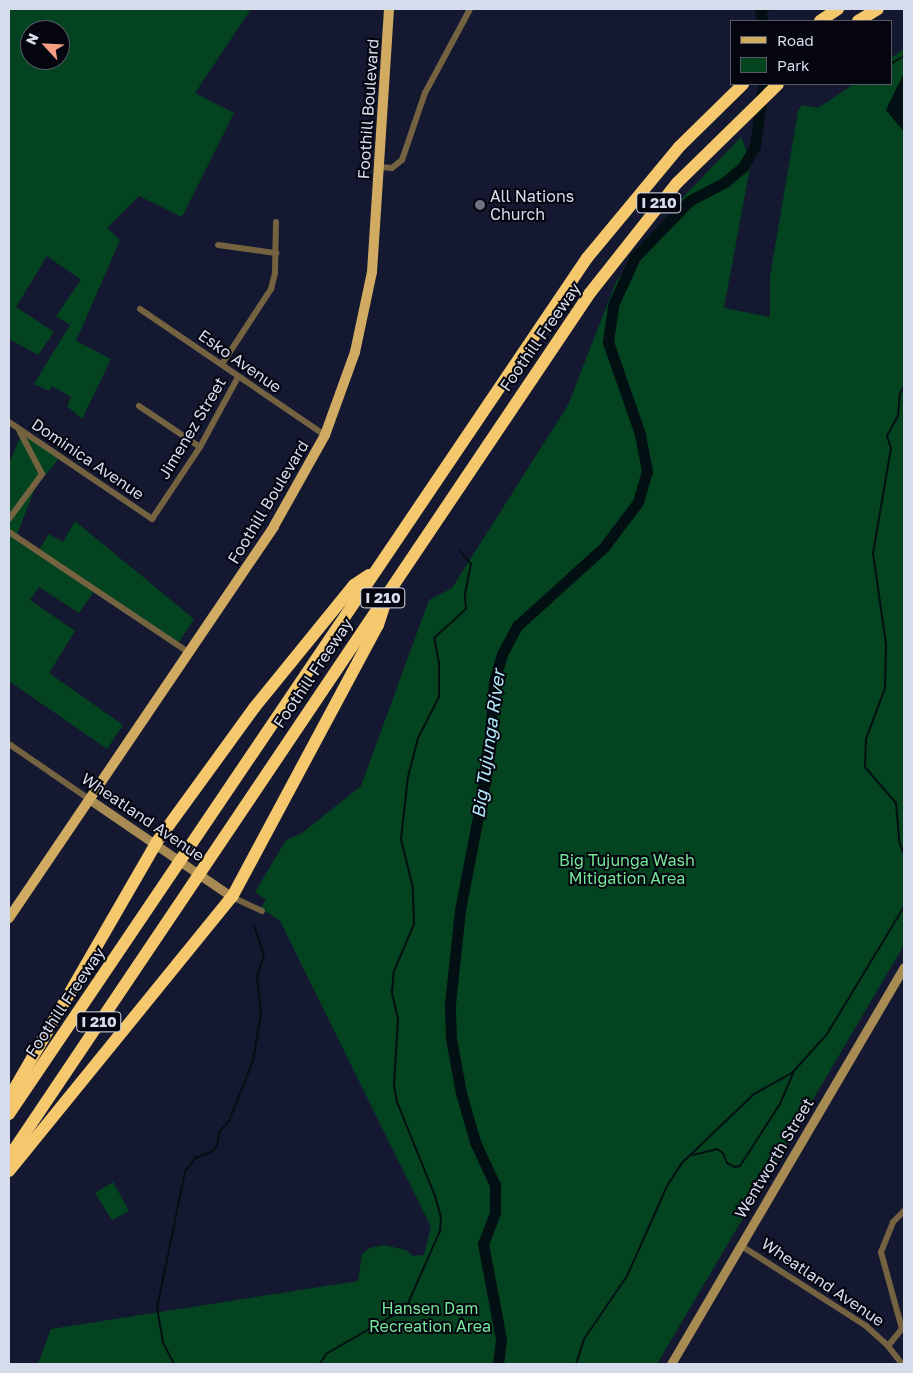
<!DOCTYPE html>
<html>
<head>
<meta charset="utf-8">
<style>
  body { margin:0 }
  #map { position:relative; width:913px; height:1373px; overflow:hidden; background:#141931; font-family:"Golos Text",sans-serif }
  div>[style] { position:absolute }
  .green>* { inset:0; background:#03431f }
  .water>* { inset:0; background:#021013 }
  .stream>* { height:2px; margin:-1px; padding:0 1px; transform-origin:1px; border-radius:1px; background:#021013 }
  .river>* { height:11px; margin:-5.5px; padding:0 5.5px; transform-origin:5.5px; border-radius:5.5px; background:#021013 }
  .street>* { height:6px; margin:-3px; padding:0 3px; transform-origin:3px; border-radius:3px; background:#746240 }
  .secondary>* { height:9px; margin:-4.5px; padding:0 4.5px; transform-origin:4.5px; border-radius:4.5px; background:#a88b53 }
  .primary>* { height:10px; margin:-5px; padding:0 5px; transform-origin:5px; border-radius:5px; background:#d1ab61 }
  .highway>* { height:12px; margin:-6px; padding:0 6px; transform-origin:6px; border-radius:6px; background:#f5c86d }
  .dots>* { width:14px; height:14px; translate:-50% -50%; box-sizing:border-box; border:2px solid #04050f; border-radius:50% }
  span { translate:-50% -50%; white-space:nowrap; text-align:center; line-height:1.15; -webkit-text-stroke:4px #04050f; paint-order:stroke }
  .shield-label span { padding:1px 4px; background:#04050f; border:1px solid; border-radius:4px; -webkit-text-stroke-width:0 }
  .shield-label { font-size:15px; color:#d7dcec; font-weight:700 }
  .street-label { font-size:16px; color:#d7dcec }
  .poi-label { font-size:16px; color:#d7dcec }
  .left { translate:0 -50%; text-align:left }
  .park-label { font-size:16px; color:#75e698 }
  .water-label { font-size:18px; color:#b0e9f5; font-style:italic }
  .frame { position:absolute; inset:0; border:10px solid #d7dcec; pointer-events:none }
  .legend { position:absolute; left:730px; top:20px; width:162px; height:65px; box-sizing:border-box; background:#04050f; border:1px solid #585b67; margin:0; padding:6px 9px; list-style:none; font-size:15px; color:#d7dcec }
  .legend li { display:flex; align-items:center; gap:10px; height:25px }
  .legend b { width:25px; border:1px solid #585b67 }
  .north { position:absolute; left:20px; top:20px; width:50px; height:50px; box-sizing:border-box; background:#04050f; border:1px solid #585b67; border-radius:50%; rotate:295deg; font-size:14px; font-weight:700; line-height:20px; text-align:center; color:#d7dcec }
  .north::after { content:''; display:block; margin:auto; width:18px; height:22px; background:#f39f83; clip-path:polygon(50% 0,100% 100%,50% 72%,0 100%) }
</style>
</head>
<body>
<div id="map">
  <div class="green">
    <i style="clip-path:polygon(evenodd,9px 9px,251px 9px,195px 93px,234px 113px,182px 217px,139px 196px,107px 228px,120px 240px,76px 341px,111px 359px,82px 419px,67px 406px,71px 397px,52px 386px,49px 391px,34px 384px,70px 325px,56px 316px,81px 280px,47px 256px,16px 307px,54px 332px,38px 355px,9px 339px,9px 9px,30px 30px,60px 30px,60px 60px,30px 60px,30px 30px)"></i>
    <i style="clip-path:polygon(904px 49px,904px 945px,657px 1364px,38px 1364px,51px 1329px,358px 1281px,362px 1254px,370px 1248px,384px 1245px,406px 1250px,413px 1256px,424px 1255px,431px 1227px,280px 921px,261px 908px,266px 900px,255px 892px,286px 840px,302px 833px,361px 786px,429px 600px,452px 588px,568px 405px,616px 282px,636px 255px,686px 194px,741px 137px,751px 162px,724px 308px,770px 317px,770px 276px,798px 111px,802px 105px,818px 108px,854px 84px,892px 84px,892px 57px)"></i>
    <i style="clip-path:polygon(22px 433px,60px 457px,35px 488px,15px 540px,39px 550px,49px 534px,63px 542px,75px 521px,194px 619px,177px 645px,95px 590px,79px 613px,39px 587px,30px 600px,75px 631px,49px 673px,123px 725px,107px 749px,9px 681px,9px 463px)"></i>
    <i style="clip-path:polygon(113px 1182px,129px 1211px,112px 1220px,95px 1193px)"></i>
  </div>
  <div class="water">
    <i style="clip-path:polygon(904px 73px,904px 132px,886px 110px)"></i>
  </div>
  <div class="stream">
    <i style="left:761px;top:16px;width:11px;rotate:-38deg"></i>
    <i style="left:892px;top:63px;width:14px;rotate:-30deg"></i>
    <i style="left:904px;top:387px;width:7px;rotate:124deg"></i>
    <i style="left:900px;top:393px;width:23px;rotate:95deg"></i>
    <i style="left:898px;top:416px;width:23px;rotate:119deg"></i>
    <i style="left:887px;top:436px;width:13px;rotate:72deg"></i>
    <i style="left:891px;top:448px;width:107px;rotate:99.7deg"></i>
    <i style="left:873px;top:553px;width:92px;rotate:81.9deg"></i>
    <i style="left:886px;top:644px;width:44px;rotate:91.3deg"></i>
    <i style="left:885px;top:688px;width:54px;rotate:110.4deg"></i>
    <i style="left:866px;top:739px;width:28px;rotate:92deg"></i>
    <i style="left:865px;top:767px;width:48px;rotate:49.3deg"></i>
    <i style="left:896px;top:803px;width:38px;rotate:85deg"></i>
    <i style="left:899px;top:841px;width:15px;rotate:70deg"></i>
    <i style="left:693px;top:1155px;width:25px;rotate:-14deg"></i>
    <i style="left:717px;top:1149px;width:7px;rotate:34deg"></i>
    <i style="left:723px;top:1153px;width:11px;rotate:68deg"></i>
    <i style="left:727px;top:1163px;width:9px;rotate:27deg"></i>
    <i style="left:735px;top:1167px;width:5px;rotate:-11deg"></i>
    <i style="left:740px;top:1166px;width:74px;rotate:-57.2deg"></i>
    <i style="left:780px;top:1104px;width:36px;rotate:-67deg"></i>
    <i style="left:174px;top:1364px;width:25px;rotate:-117deg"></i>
    <i style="left:163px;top:1342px;width:35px;rotate:-100deg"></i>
    <i style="left:157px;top:1308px;width:140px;rotate:-78.4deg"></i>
    <i style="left:185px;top:1171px;width:16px;rotate:-52deg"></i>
    <i style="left:195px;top:1158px;width:19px;rotate:-21deg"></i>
    <i style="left:213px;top:1151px;width:7px;rotate:-56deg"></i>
    <i style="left:217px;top:1145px;width:13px;rotate:-81deg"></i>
    <i style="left:219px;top:1132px;width:15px;rotate:-48deg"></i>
    <i style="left:229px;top:1121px;width:65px;rotate:-68.2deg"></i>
    <i style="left:253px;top:1061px;width:48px;rotate:-80.3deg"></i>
    <i style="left:261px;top:1014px;width:38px;rotate:-96deg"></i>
    <i style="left:257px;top:976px;width:21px;rotate:-71deg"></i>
    <i style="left:264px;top:956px;width:32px;rotate:-108deg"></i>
    <i style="left:320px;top:1364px;width:12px;rotate:-59deg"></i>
    <i style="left:326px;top:1354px;width:92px;rotate:-29.9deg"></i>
    <i style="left:406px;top:1308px;width:84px;rotate:-66.2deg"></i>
    <i style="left:440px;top:1231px;width:14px;rotate:-86deg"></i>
    <i style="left:441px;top:1217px;width:22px;rotate:-106deg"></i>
    <i style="left:435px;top:1196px;width:101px;rotate:-112deg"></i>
    <i style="left:397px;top:1102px;width:17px;rotate:-100deg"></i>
    <i style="left:394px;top:1085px;width:66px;rotate:-86.5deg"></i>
    <i style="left:398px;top:1019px;width:28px;rotate:-103deg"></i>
    <i style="left:392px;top:992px;width:21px;rotate:-85deg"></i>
    <i style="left:394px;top:971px;width:51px;rotate:-66.9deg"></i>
    <i style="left:414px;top:924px;width:36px;rotate:-92deg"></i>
    <i style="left:413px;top:888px;width:50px;rotate:-103.8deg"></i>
    <i style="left:401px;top:839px;width:62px;rotate:-83.6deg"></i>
    <i style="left:408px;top:777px;width:40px;rotate:-75.6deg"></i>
    <i style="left:418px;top:738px;width:46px;rotate:-62.9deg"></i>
    <i style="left:439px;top:697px;width:34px;rotate:-90deg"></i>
    <i style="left:439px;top:663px;width:25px;rotate:-101deg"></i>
    <i style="left:434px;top:638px;width:43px;rotate:-42.2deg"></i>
    <i style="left:466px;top:609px;width:15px;rotate:-94deg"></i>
    <i style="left:465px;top:594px;width:31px;rotate:-79deg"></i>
    <i style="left:471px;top:564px;width:17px;rotate:-130deg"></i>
    <i style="left:576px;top:1364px;width:26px;rotate:-72deg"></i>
    <i style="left:584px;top:1339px;width:76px;rotate:-55.7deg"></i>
    <i style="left:627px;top:1276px;width:98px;rotate:-66deg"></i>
    <i style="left:667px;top:1186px;width:27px;rotate:-57deg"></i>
    <i style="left:682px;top:1163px;width:100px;rotate:-43.8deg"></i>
    <i style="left:754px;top:1094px;width:43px;rotate:-28.9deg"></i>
    <i style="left:792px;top:1073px;width:52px;rotate:-48.1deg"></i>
    <i style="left:827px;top:1034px;width:149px;rotate:-58.8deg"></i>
  </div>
  <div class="river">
    <i style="left:760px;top:9px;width:12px;rotate:81deg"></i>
    <i style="left:498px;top:1364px;width:25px;rotate:-83deg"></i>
    <i style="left:501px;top:1339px;width:97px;rotate:-100.7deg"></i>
    <i style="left:483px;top:1244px;width:34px;rotate:-69deg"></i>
    <i style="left:495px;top:1212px;width:27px;rotate:-90deg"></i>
    <i style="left:495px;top:1185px;width:47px;rotate:-114.9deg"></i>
    <i style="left:475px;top:1142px;width:51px;rotate:-105.9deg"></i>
    <i style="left:461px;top:1093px;width:56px;rotate:-100.3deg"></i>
    <i style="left:451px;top:1038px;width:34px;rotate:-92deg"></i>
    <i style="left:450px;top:1004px;width:95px;rotate:-83.9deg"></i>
    <i style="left:460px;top:910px;width:148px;rotate:-79.1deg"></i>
    <i style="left:488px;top:765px;width:83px;rotate:-85.9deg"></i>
    <i style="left:494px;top:682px;width:29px;rotate:-74deg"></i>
    <i style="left:502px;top:654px;width:32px;rotate:-62deg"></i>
    <i style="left:517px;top:626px;width:118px;rotate:-42.2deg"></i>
    <i style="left:604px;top:547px;width:56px;rotate:-52.9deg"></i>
    <i style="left:638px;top:502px;width:32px;rotate:-74deg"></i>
    <i style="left:647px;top:471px;width:38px;rotate:-101deg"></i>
    <i style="left:640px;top:434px;width:97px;rotate:-109.2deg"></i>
    <i style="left:608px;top:342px;width:37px;rotate:-82deg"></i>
    <i style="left:613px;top:305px;width:53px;rotate:-65.4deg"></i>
    <i style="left:635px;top:257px;width:78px;rotate:-46deg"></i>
    <i style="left:689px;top:201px;width:41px;rotate:-27.8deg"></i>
    <i style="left:725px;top:182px;width:23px;rotate:-40deg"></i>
    <i style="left:743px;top:167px;width:24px;rotate:-60deg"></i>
    <i style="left:755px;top:146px;width:63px;rotate:-82.6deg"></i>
  </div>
  <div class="street">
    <i style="left:380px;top:167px;width:12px;rotate:5deg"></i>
    <i style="left:392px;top:168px;width:13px;rotate:-39deg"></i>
    <i style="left:402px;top:160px;width:71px;rotate:-71.1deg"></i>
    <i style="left:425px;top:93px;width:95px;rotate:-61.8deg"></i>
    <i style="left:218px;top:245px;width:59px;rotate:7.9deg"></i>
    <i style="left:140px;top:309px;width:224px;rotate:34.3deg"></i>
    <i style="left:222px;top:364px;width:90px;rotate:-56.8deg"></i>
    <i style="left:271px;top:289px;width:16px;rotate:-76deg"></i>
    <i style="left:275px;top:273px;width:51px;rotate:-88.9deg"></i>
    <i style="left:139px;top:406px;width:73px;rotate:33.9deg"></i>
    <i style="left:9px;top:422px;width:173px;rotate:34.1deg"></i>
    <i style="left:152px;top:519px;width:87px;rotate:-56.3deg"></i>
    <i style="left:200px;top:447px;width:80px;rotate:-61.5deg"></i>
    <i style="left:9px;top:519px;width:56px;rotate:-53.7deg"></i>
    <i style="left:42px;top:474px;width:50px;rotate:-117.6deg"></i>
    <i style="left:9px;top:532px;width:216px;rotate:33.8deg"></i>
    <i style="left:9px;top:744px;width:97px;rotate:34.5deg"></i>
    <i style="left:232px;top:897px;width:33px;rotate:25deg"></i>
    <i style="left:740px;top:1245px;width:150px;rotate:32.7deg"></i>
    <i style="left:866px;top:1326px;width:30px;rotate:42deg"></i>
    <i style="left:902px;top:1364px;width:23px;rotate:-128deg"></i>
    <i style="left:888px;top:1346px;width:22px;rotate:-51deg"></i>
    <i style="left:902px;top:1329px;width:80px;rotate:-105.3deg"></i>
    <i style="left:881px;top:1252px;width:32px;rotate:-68deg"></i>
    <i style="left:893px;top:1222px;width:16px;rotate:-45deg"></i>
  </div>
  <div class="secondary">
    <i style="left:89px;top:799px;width:173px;rotate:34.4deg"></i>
    <i style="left:671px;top:1364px;width:460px;rotate:-59.6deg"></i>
  </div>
  <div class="primary">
    <i style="left:9px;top:918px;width:473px;rotate:-55.9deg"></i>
    <i style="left:274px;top:526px;width:104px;rotate:-60.7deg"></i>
    <i style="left:325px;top:435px;width:88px;rotate:-70.1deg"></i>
    <i style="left:355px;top:352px;width:82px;rotate:-78deg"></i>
    <i style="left:372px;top:272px;width:264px;rotate:-86.3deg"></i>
  </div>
  <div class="highway">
    <i style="left:820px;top:21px;width:22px;rotate:-34deg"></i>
    <i style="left:858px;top:21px;width:23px;rotate:-31deg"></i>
    <i style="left:9px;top:1098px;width:294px;rotate:-60deg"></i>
    <i style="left:156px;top:843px;width:167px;rotate:-54deg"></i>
    <i style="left:254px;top:708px;width:159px;rotate:-50.9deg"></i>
    <i style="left:354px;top:585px;width:18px;rotate:-34deg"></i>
    <i style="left:9px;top:1114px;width:1033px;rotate:-55.97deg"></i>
    <i style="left:587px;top:258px;width:144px;rotate:-50.3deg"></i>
    <i style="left:679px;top:147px;width:90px;rotate:-44.5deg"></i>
    <i style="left:9px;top:1157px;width:1041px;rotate:-56.08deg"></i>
    <i style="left:590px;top:293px;width:140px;rotate:-51.7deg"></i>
    <i style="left:677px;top:183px;width:141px;rotate:-44.4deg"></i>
    <i style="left:9px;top:1171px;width:353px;rotate:-50.9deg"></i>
    <i style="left:232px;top:897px;width:309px;rotate:-61.8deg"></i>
    <i style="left:378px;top:625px;width:23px;rotate:-72deg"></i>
  </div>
  <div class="dots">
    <i style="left:480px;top:205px;background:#6b7280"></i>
  </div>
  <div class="shield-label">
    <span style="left:659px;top:203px">I 210</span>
    <span style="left:383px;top:598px">I 210</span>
    <span style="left:99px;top:1022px">I 210</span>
  </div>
  <div class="street-label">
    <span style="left:368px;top:109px;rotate:-86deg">Foothill Boulevard</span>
    <span style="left:540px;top:337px;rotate:-55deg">Foothill Freeway</span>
    <span style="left:240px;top:361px;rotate:35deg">Esko Avenue</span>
    <span style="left:192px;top:428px;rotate:-59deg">Jimenez Street</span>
    <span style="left:88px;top:459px;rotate:34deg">Dominica Avenue</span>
    <span style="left:268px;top:502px;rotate:-59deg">Foothill Boulevard</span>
    <span style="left:313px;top:673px;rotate:-56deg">Foothill Freeway</span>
    <span style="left:143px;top:817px;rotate:34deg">Wheatland Avenue</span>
    <span style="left:65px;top:1002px;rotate:-56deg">Foothill Freeway</span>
    <span style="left:774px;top:1158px;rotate:-59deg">Wentworth Street</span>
    <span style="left:823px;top:1282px;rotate:34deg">Wheatland Avenue</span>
  </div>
  <div class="poi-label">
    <span class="left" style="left:490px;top:205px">All Nations<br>Church</span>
  </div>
  <div class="park-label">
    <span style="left:627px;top:869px">Big Tujunga Wash<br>Mitigation Area</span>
    <span style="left:430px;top:1317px">Hansen Dam<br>Recreation Area</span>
  </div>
  <div class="water-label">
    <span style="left:488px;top:744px;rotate:-82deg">Big Tujunga River</span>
  </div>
  <div class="frame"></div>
  <ul class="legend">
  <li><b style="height:6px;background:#d1ab61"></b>Road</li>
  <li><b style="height:14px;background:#03431f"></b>Park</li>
  </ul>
  <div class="north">N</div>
</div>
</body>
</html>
